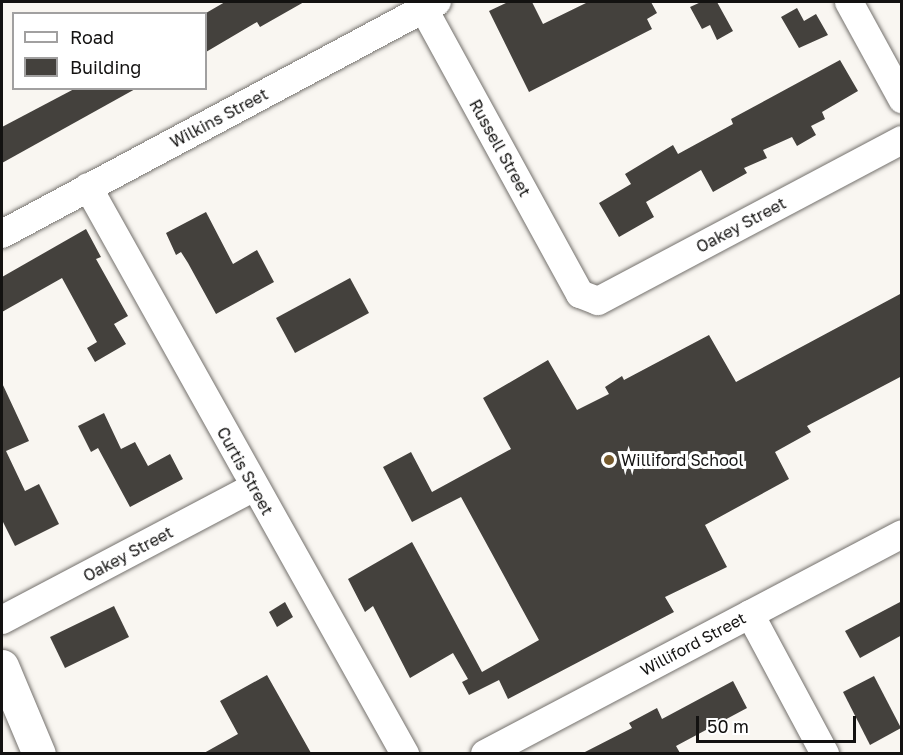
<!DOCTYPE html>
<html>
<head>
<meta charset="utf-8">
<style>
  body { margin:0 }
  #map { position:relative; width:903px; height:755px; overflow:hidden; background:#f9f6f1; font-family:"Golos Text",sans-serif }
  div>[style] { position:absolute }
  .building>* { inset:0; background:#44413d }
  .roads { filter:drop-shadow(0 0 2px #74716d) drop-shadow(0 0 2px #74716d) }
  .minor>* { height:28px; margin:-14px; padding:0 14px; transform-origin:14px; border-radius:14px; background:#fff }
  .major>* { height:33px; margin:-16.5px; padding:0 16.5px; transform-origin:16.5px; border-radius:16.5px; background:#fff }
  .dots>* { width:16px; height:16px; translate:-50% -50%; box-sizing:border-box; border:3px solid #fff; border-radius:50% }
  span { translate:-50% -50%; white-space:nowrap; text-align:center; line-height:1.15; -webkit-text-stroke:6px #fff; paint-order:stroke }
  .street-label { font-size:16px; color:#131211 }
  .poi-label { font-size:16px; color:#131211 }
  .left { translate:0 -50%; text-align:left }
  .frame { position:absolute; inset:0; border:3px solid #131211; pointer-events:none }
  .legend { position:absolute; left:12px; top:12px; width:195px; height:78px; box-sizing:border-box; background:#fff; border:2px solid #a1a0a0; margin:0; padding:8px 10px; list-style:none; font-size:18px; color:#131211 }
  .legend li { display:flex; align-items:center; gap:12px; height:30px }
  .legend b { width:30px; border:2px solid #a1a0a0 }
  .scale { position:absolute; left:696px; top:716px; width:160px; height:27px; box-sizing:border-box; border:3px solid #131211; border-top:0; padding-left:8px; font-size:18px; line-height:21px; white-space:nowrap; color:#131211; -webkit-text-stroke:4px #fff; paint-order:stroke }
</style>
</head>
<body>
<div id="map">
  <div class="building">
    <i style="clip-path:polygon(225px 2px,304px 2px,260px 27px,257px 22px,206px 52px,206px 13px)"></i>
    <i style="clip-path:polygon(508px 2px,532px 2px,543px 24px,588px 2px,651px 2px,657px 13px,647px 19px,652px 29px,529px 92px,489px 11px)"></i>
    <i style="clip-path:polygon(701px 2px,717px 2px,733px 31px,717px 40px,710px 25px,702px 29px,690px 7px)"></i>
    <i style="clip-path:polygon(797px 8px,804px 21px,816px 14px,828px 35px,799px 48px,781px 17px)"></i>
    <i style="clip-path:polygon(840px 60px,858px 91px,822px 112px,825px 119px,811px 126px,816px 135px,797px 146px,792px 137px,763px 150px,767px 158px,744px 168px,747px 173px,713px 192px,701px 170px,646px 202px,654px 217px,619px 237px,599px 203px,631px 184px,625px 174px,673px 145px,678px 154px,733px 124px,731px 119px)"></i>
    <i style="clip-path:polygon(76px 88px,137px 88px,2px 163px,2px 127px)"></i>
    <i style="clip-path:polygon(206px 212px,233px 264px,257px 250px,274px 282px,216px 314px,188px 263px,181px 252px,176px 255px,166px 233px)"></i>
    <i style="clip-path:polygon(86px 229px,101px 257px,96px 259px,128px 316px,114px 324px,126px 344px,95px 362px,87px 348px,97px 342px,62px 278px,2px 312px,2px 277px)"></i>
    <i style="clip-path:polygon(350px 278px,369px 313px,295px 353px,276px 318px)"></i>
    <i style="clip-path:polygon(902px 293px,902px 376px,807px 426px,811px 432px,775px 452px,789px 479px,705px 525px,727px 567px,665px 597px,674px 612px,508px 699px,499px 680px,469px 695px,462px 682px,468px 679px,453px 653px,410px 678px,373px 606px,365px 612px,348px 579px,412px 542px,482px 672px,539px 640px,461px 497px,412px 522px,383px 467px,411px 452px,432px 492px,511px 449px,483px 398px,548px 360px,577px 410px,609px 394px,605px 387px,622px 376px,624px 380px,709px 335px,736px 382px)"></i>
    <i style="clip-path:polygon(2px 383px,29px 441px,6px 451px,25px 491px,39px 484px,59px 524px,15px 546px,2px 520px)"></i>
    <i style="clip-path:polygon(104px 413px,121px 449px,135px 442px,148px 466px,170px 454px,183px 479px,130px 507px,98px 448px,91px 452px,78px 426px)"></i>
    <i style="clip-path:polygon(902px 601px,902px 635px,860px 658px,845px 631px)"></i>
    <i style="clip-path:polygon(285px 602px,293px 617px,277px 627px,269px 612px)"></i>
    <i style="clip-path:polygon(114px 606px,129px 637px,65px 668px,50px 637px)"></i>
    <i style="clip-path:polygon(267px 675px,311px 753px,204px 753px,238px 734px,220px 701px)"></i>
    <i style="clip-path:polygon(874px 676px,901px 728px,870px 745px,843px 692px)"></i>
    <i style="clip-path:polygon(733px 681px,747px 708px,676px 746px,680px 753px,583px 753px,632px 728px,629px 723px,657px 708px,662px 719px)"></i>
  </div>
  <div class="roads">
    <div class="minor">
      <i style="left:420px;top:2px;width:333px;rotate:61.3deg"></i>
      <i style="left:580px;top:294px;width:19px;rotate:21deg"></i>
      <i style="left:598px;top:301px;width:344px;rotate:-27.9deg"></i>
      <i style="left:849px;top:2px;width:111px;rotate:61.3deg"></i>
      <i style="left:88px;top:187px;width:650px;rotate:60.79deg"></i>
      <i style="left:2px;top:234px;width:493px;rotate:-28.1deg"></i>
      <i style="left:750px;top:614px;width:159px;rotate:61.8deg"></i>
      <i style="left:2px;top:620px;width:285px;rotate:-27.8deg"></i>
      <i style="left:485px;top:754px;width:471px;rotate:-27.8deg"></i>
    </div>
    <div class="major">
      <i style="left:2px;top:666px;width:95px;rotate:67.2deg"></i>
    </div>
  </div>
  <div class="dots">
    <i style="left:609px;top:460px;background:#765a2d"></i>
  </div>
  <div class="street-label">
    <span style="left:219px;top:118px;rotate:-28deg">Wilkins Street</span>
    <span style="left:500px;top:148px;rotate:61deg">Russell Street</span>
    <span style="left:741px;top:225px;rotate:-28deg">Oakey Street</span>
    <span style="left:245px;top:471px;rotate:61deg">Curtis Street</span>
    <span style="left:128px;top:554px;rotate:-28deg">Oakey Street</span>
    <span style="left:693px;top:644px;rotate:-28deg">Williford Street</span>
  </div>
  <div class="poi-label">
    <span class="left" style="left:621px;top:460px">Williford School</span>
  </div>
  <div class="frame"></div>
  <ul class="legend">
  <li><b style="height:8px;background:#fff"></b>Road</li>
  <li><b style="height:16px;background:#44413d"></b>Building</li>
  </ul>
  <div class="scale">50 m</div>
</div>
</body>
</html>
